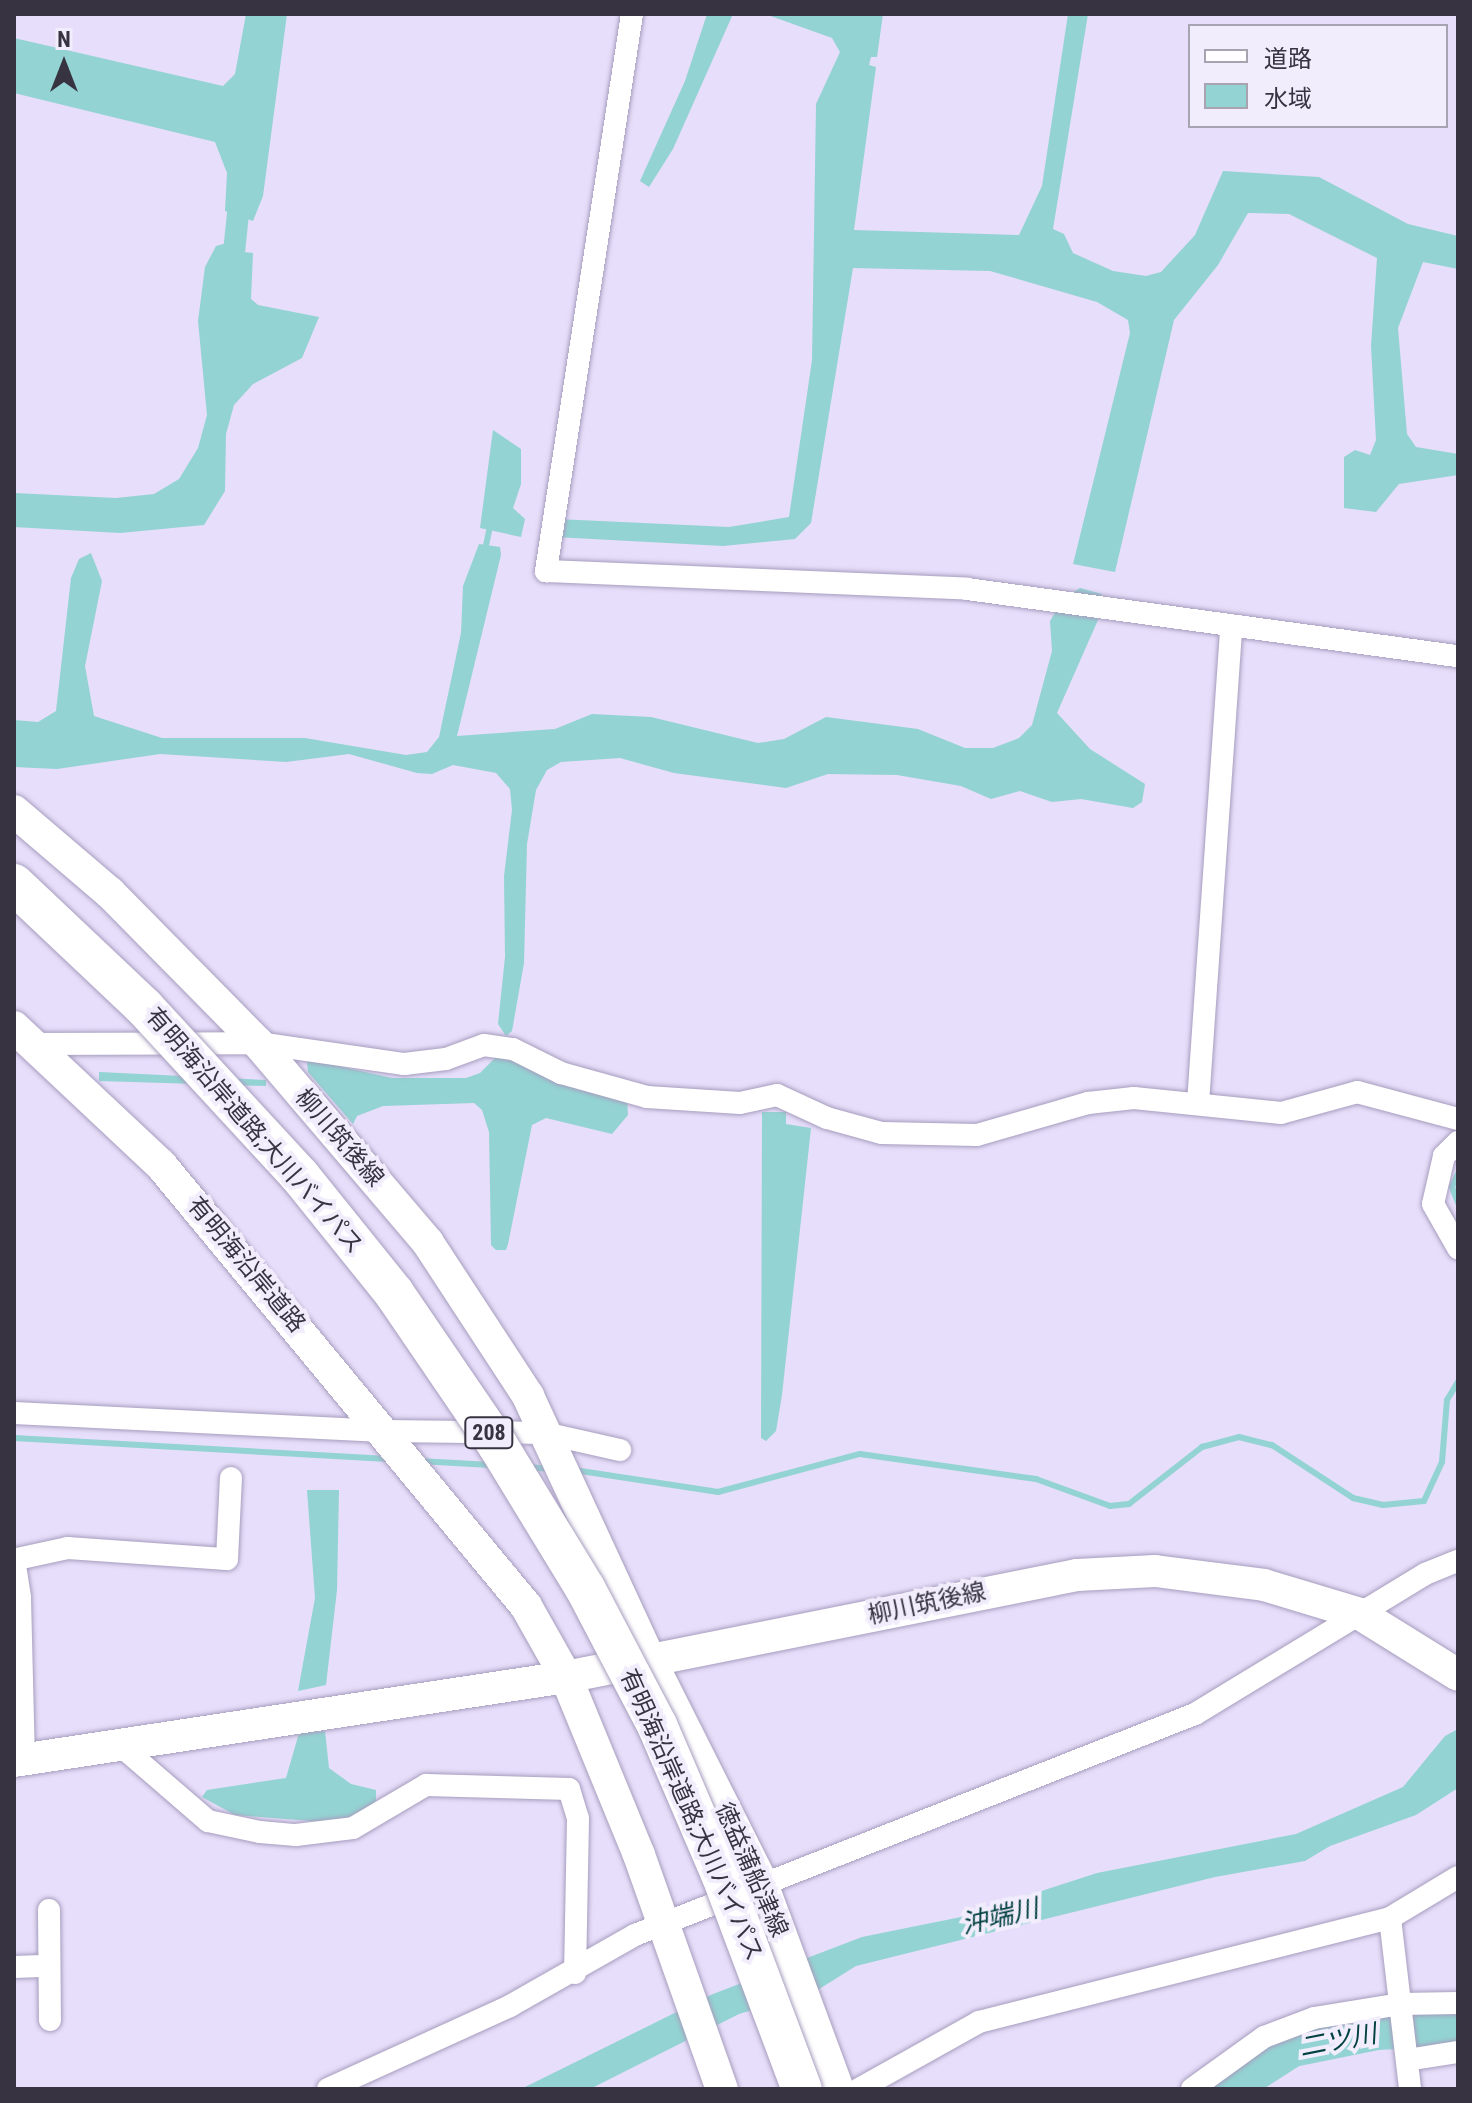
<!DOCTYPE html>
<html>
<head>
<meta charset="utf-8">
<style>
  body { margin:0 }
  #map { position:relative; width:1472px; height:2103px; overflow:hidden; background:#e6defa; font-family:"Roboto Condensed","Noto Sans JP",sans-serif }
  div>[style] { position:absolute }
  .water>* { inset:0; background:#93d3d3 }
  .stream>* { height:6px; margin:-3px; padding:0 3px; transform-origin:3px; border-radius:3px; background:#93d3d3 }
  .canal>* { height:22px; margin:-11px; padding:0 11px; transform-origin:11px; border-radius:11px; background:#93d3d3 }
  .river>* { height:38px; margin:-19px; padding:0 19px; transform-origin:19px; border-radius:19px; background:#93d3d3 }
  .roads { filter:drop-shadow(0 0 2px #a79dbe) drop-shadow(0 0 2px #a79dbe) }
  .street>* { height:22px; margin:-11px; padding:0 11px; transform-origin:11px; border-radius:11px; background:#fff }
  .secondary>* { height:32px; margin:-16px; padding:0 16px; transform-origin:16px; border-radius:16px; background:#fff }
  .bridges { filter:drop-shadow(0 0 2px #a79dbe) drop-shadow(0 0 2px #a79dbe) }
  .highway-bridge>* { height:40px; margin:-20px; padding:0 20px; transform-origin:20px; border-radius:20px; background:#fff }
  span { translate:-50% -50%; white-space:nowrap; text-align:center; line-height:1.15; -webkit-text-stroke:8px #f2edfc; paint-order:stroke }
  .shield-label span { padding:2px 6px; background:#f2edfc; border:2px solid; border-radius:6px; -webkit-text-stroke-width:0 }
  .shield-label { font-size:22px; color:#373340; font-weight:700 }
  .street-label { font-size:24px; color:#373340 }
  .water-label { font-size:26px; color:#024141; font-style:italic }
  .frame { position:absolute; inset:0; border:16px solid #373340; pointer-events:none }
  .legend { position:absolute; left:1188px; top:24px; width:260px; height:104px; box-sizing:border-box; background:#f2edfc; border:2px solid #a7a3b1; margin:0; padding:10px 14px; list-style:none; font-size:24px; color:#373340 }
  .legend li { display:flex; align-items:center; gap:16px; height:40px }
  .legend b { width:40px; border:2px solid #a7a3b1 }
  .north { position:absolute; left:24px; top:24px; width:80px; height:80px; -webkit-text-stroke:6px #f2edfc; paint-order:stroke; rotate:0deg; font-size:22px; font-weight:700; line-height:32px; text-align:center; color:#373340 }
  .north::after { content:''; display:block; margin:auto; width:28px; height:36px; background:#373340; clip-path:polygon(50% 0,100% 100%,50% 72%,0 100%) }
</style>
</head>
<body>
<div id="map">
  <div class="water">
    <i style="clip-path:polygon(246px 14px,287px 14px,263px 196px,253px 221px,225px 211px,227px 173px,215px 142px,14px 93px,14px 38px,223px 86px,235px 74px)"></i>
    <i style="clip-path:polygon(707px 14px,733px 14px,673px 149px,649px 187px,640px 181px,685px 81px)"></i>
    <i style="clip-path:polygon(765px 14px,883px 14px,877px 57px,871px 57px,869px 65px,876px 67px,854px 230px,1019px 235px,1042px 186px,1068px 14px,1088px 14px,1053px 229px,1064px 234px,1073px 253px,1113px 271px,1146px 276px,1161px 272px,1195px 235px,1223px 171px,1319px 177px,1408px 224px,1458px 236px,1458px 269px,1423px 262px,1398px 328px,1407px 434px,1416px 447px,1458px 454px,1458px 475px,1399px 484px,1376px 512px,1344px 508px,1344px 457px,1355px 450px,1370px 455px,1376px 440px,1371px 346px,1377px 258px,1289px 214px,1248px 213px,1218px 265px,1174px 320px,1115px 572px,1073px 564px,1130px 333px,1128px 320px,1097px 302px,990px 271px,853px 268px,811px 523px,795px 539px,723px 546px,555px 537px,557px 519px,729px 527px,789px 517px,812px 360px,816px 104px,840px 52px,832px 38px)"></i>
    <i style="clip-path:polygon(238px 240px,243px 252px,253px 253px,251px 299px,258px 305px,319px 317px,302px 358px,253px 384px,234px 405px,226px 434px,225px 491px,204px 525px,120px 533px,14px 527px,14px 493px,116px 498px,154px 494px,179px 479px,198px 448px,207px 415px,198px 321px,205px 267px,216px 246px)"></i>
    <i style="clip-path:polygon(493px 430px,521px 449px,521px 484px,513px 508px,525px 519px,521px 537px,480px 528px)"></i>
    <i style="clip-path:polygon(479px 544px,500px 547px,501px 555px,457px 736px,555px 729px,592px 714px,651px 717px,758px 743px,784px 739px,826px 717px,918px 729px,965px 748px,993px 748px,1019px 738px,1032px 725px,1052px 651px,1050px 621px,1064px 598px,1080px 588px,1102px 594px,1098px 620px,1057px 713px,1090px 749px,1145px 784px,1142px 802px,1133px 808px,1081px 799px,1052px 802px,1020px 791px,991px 799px,961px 786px,897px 775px,828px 774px,786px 788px,674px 773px,620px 758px,561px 762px,547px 770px,536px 790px,527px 844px,524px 963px,512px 1031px,506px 1036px,498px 1024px,505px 957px,504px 876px,512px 810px,510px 789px,496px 773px,453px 765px,432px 774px,417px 773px,349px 754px,286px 762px,160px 754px,57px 769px,14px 767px,14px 720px,38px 722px,56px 711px,71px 578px,79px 559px,91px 553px,102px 581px,85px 666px,94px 716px,162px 738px,305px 738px,406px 755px,427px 752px,439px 737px,461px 633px,463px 586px)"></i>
    <i style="clip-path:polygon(306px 1053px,329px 1064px,392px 1078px,466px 1078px,480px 1073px,500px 1053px,627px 1097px,628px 1115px,612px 1134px,546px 1118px,532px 1125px,508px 1244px,506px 1250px,496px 1250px,491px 1245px,489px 1132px,482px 1110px,474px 1103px,383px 1106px,357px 1116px,353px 1124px,308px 1072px)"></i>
    <i style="clip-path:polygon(99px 1072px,266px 1080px,266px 1086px,99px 1081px)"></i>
    <i style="clip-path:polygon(762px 1112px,786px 1112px,786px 1124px,811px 1128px,782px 1395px,776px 1431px,766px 1441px,761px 1438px)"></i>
    <i style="clip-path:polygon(307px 1490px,339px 1490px,337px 1590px,326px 1685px,298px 1691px,315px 1598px)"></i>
    <i style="clip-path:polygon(1458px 1729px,1458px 1788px,1416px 1815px,1330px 1846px,1305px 1861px,1215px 1877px,856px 1966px,816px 1991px,739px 2014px,590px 2089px,521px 2089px,713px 1994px,862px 1937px,961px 1917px,1097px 1873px,1296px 1834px,1403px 1787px,1445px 1736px)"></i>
    <i style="clip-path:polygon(325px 1731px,329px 1768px,351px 1784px,376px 1790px,376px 1801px,349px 1824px,235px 1815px,202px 1797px,207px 1790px,286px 1778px,299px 1733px)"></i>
  </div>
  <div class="stream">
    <i style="left:485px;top:550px;width:29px;rotate:-78deg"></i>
    <i style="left:1458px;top:1174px;width:14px;rotate:115deg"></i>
    <i style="left:1452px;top:1187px;width:17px;rotate:69deg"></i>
    <i style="left:14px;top:1438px;width:379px;rotate:3.2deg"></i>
    <i style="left:419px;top:1461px;width:72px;rotate:3.2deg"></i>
    <i style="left:527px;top:1467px;width:24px;rotate:5deg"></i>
    <i style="left:574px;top:1470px;width:146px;rotate:8.7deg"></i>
    <i style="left:718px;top:1492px;width:147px;rotate:-15deg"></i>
    <i style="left:860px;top:1454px;width:178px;rotate:8.1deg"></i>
    <i style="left:1036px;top:1479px;width:79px;rotate:20deg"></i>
    <i style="left:1110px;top:1506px;width:19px;rotate:-6deg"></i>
    <i style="left:1129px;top:1504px;width:93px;rotate:-38deg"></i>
    <i style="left:1202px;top:1447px;width:38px;rotate:-15deg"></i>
    <i style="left:1239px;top:1437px;width:34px;rotate:14deg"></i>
    <i style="left:1272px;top:1445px;width:97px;rotate:33.2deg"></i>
    <i style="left:1353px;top:1498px;width:31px;rotate:13deg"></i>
    <i style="left:1383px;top:1505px;width:41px;rotate:-5.6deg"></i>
    <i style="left:1424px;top:1501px;width:43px;rotate:-65.2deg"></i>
    <i style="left:1442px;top:1462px;width:62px;rotate:-85.4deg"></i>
    <i style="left:1447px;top:1400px;width:21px;rotate:-59deg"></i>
  </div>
  <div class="canal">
    <i style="left:232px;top:271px;width:85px;rotate:-84deg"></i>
  </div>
  <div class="river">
    <i style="left:1228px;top:2089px;width:76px;rotate:-32.6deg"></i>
    <i style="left:1292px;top:2048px;width:86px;rotate:-11.4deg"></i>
    <i style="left:1376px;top:2031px;width:82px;rotate:-2.8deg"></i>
  </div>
  <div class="roads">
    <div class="street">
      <i style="left:632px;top:14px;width:564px;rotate:98.78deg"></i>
      <i style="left:546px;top:571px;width:421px;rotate:2.4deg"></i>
      <i style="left:967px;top:589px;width:496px;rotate:7.8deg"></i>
      <i style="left:27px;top:1044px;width:231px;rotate:-0.2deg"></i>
      <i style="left:258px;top:1043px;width:148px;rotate:8.2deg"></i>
      <i style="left:404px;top:1064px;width:42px;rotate:-6.8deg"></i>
      <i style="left:446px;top:1059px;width:40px;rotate:-20.2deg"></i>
      <i style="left:484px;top:1045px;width:29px;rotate:8deg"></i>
      <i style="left:513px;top:1049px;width:54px;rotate:26.6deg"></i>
      <i style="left:561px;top:1073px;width:89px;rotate:15.6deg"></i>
      <i style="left:647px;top:1097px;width:93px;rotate:3.7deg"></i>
      <i style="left:740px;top:1103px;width:38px;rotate:-12deg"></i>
      <i style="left:777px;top:1095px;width:55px;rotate:24.7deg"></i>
      <i style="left:827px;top:1118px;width:57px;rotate:15.3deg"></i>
      <i style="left:882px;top:1133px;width:95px;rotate:1.2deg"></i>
      <i style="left:977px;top:1135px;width:116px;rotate:-16.1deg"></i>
      <i style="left:1088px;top:1103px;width:46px;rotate:-6.2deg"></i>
      <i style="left:1134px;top:1098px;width:148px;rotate:5.8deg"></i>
      <i style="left:1281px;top:1113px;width:79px;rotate:-15.4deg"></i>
      <i style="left:1357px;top:1092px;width:105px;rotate:15deg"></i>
      <i style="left:1198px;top:1103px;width:478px;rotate:-86deg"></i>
      <i style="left:1458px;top:1142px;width:20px;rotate:135deg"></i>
      <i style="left:1444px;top:1156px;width:49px;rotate:102.9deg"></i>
      <i style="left:1433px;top:1204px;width:51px;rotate:60.4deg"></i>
      <i style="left:14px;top:1413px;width:369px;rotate:2.8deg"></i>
      <i style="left:383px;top:1431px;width:161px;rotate:0.7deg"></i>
      <i style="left:544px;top:1433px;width:78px;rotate:12.6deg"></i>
      <i style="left:14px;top:1559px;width:39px;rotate:81deg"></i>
      <i style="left:20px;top:1598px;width:162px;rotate:88.6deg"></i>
      <i style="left:17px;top:1559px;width:52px;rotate:-12.2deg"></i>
      <i style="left:68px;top:1548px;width:159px;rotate:4deg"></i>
      <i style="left:227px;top:1559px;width:81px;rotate:-87.2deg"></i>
      <i style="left:121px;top:1746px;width:115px;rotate:40.8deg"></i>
      <i style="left:208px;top:1821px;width:53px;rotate:11.9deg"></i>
      <i style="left:260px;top:1832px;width:36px;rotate:5deg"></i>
      <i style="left:296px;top:1835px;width:57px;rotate:-7deg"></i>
      <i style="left:353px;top:1828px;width:85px;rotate:-30.5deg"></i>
      <i style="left:426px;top:1785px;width:143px;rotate:1.6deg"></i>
      <i style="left:569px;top:1789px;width:31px;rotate:73deg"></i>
      <i style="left:578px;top:1819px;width:154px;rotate:91.1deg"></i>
      <i style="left:49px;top:1910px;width:110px;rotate:89.5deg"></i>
      <i style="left:1390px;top:1918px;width:172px;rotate:83.3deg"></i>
      <i style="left:14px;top:1967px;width:35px;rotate:-2deg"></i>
      <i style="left:1407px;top:2060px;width:52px;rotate:-8.9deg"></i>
      <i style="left:328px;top:2089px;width:200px;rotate:-24.5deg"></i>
      <i style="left:510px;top:2006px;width:144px;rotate:-29.6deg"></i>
      <i style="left:635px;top:1935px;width:602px;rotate:-21.54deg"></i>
      <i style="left:1195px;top:1714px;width:269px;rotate:-31.3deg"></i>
      <i style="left:1425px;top:1574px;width:35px;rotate:-22deg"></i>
      <i style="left:859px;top:2089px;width:137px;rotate:-29.2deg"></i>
      <i style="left:979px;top:2022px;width:424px;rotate:-14.2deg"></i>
      <i style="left:1390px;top:1918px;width:79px;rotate:-31.1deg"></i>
      <i style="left:1192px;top:2089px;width:89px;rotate:-35.8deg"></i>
      <i style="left:1264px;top:2037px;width:53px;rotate:-20.8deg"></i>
      <i style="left:1314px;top:2018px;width:87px;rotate:-9.2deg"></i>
      <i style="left:1400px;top:2004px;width:58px;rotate:-1deg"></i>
    </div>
    <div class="secondary">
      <i style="left:14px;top:811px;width:126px;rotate:40.5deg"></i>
      <i style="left:110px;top:893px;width:211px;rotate:45.4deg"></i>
      <i style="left:258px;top:1043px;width:262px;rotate:49.6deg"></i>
      <i style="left:428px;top:1243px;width:183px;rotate:56.8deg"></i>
      <i style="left:528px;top:1396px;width:289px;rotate:65.2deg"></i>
      <i style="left:649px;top:1658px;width:250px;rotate:63.3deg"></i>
      <i style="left:761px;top:1881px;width:222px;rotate:69.7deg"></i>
      <i style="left:14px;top:1027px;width:202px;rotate:43.2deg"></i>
      <i style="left:161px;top:1165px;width:572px;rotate:50.39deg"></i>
      <i style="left:526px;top:1606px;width:81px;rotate:60.6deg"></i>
      <i style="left:566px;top:1677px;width:192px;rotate:67.7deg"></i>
      <i style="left:639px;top:1855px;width:248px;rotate:70.5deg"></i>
      <i style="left:14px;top:1761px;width:558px;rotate:-8.65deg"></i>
      <i style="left:566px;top:1677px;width:521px;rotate:-11.29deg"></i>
      <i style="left:1077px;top:1575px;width:78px;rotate:-2.9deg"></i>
      <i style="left:1155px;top:1571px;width:110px;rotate:7.3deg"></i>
      <i style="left:1264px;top:1585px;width:100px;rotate:16.8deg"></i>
      <i style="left:1360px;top:1614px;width:115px;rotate:31.9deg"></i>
    </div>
  </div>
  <div class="bridges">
    <div class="highway-bridge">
      <i style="left:14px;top:884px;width:179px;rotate:43.4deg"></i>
      <i style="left:144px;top:1007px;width:230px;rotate:47.3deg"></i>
      <i style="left:300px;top:1176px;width:150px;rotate:51.2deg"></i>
      <i style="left:394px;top:1293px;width:183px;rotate:55.7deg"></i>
      <i style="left:497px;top:1444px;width:169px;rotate:58.6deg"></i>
      <i style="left:585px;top:1588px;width:155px;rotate:62.3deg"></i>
      <i style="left:657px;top:1725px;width:162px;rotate:66.8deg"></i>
      <i style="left:721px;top:1874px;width:230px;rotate:69.4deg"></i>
    </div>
  </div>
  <div class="shield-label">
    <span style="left:489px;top:1433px">208</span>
  </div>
  <div class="street-label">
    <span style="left:254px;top:1131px;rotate:49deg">有明海沿岸道路;大川バイパス</span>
    <span style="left:339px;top:1138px;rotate:49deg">柳川筑後線</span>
    <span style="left:246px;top:1265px;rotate:50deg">有明海沿岸道路</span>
    <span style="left:927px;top:1604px;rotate:-12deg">柳川筑後線</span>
    <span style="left:691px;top:1815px;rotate:66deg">有明海沿岸道路;大川バイパス</span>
    <span style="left:751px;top:1870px;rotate:66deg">徳益蒲船津線</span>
  </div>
  <div class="water-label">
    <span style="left:1000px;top:1917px;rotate:-13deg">沖端川</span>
    <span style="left:1338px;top:2041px;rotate:-11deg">二ツ川</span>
  </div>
  <div class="frame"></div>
  <ul class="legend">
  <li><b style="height:10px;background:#fff"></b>道路</li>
  <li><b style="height:22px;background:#93d3d3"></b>水域</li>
  </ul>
  <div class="north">N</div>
</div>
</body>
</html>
